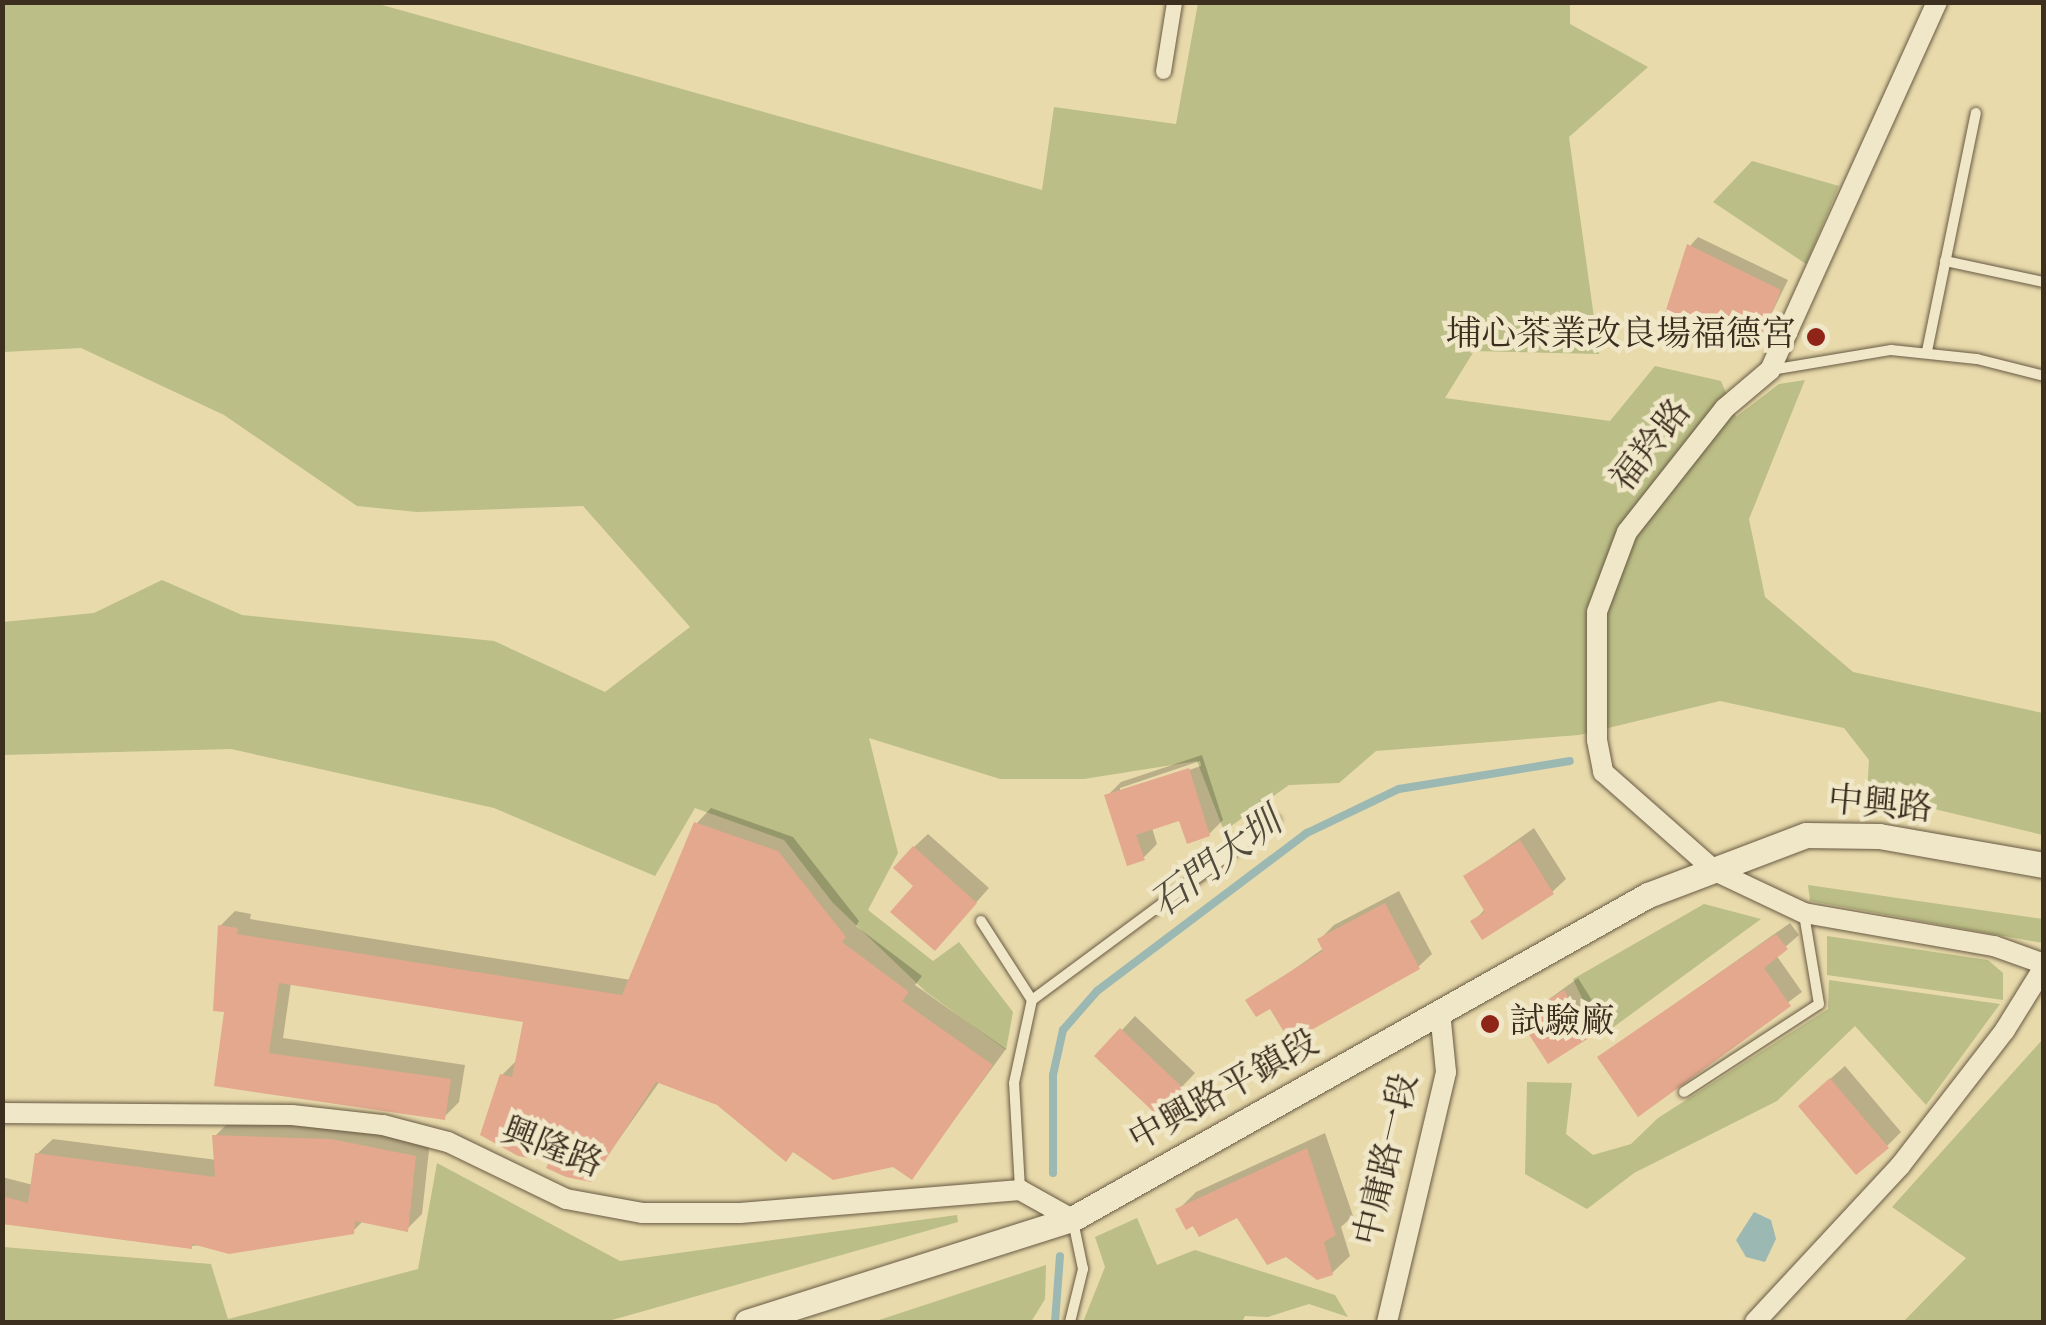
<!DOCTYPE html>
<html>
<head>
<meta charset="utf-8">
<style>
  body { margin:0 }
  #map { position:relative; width:2046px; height:1325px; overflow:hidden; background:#e8daab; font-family:"Sorts Mill Goudy","Noto Serif TC",serif }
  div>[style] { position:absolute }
  .green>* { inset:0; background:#bbbe86 }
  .water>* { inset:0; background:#9bb8b3 }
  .shadow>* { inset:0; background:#0003 }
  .stream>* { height:8px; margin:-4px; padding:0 4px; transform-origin:4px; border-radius:4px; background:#9bb8b3 }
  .building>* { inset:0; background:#e3a88e }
  .roads { filter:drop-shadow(0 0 2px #685a43) drop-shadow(0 0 2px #685a43) }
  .service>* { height:10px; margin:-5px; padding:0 5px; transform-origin:5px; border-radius:5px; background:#f0e7c8 }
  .pedestrian>* { height:15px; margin:-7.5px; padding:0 7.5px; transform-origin:7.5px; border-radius:7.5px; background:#f0e7c8 }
  .minor>* { height:20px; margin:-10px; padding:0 10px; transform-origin:10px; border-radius:10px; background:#f0e7c8 }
  .tertiary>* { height:25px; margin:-12.5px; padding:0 12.5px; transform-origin:12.5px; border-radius:12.5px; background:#f0e7c8 }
  .dots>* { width:28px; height:28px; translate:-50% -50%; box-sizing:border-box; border:5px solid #f0e7c8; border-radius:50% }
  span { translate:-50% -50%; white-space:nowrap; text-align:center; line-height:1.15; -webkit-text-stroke:9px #f0e7c8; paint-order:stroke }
  .poi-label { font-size:35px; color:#3d2f20 }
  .right { translate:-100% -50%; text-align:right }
  .left { translate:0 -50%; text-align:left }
  .street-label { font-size:35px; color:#3d2f20 }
  .water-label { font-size:38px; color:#504a3d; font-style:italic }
  .frame { position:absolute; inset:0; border:5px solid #3d2f20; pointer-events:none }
</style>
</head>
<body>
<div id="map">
  <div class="green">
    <i style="clip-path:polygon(3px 3px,375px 3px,1042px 190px,1054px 107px,1176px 124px,1198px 3px,1570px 3px,1570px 24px,1648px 67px,1569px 137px,1599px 354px,1474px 351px,1445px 398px,1610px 421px,1655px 366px,1721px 381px,1736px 417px,1779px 384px,1805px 380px,1749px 519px,1765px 597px,1853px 672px,2043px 713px,2043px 835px,1867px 793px,1869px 760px,1844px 728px,1720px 701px,1579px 735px,1376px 751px,1339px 783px,1289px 785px,1224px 831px,1197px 761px,1084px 779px,1000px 779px,869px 738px,898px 853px,868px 910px,933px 961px,959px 942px,1013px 1012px,1006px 1050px,925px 991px,833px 903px,784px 840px,695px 808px,655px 876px,494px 808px,231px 749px,3px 755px,3px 622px,94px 613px,162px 580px,242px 615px,494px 641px,605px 692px,690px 627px,583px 506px,417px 512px,357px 506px,224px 415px,81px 348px,3px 352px)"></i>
    <i style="clip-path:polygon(1752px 161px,1839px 186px,1806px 264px,1713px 202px)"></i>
    <i style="clip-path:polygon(1808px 885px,2043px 919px,2043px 943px,1810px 901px)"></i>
    <i style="clip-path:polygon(1704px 904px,1761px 919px,1600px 1037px,1573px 979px)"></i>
    <i style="clip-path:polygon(1827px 936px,1988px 960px,2003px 973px,2003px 1000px,1827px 975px)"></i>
    <i style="clip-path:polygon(1829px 980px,2000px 1004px,1926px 1105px,1855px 1026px,1777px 1101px,1634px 1173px,1587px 1209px,1525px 1174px,1527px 1082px,1572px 1083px,1566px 1134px,1593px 1155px,1631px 1144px,1658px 1118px,1828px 1009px)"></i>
    <i style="clip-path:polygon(2043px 1039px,2043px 1322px,1903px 1322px,1966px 1258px,1892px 1207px)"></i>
    <i style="clip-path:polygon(437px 1163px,620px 1261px,957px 1215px,958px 1222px,605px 1322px,3px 1322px,3px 1247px,211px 1264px,228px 1319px,418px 1269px)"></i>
    <i style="clip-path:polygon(1137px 1218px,1157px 1265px,1195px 1250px,1335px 1295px,1348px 1317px,1309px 1304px,1268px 1317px,1245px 1316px,1242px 1322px,1083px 1322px,1105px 1267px,1095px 1237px)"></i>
    <i style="clip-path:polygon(1046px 1265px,1045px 1299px,1031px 1322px,873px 1322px)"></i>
  </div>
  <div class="water">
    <i style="clip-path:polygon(1754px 1212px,1771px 1220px,1776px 1239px,1765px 1262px,1746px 1257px,1736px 1240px)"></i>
  </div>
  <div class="shadow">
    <i style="clip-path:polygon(1698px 237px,1788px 280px,1757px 343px,1690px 246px)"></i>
    <i style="clip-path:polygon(evenodd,1202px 755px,1223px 820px,1209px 834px,1181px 818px,1152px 828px,1157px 844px,1143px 858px,1107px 796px,1121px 782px,1202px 755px,1200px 761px,1201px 766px,1120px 793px,1120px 788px,1200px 761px)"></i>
    <i style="clip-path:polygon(711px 808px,793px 837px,859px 921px,856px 926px,922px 976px,915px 985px,1006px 1049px,912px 1177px,893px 1164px,660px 1081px,591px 1179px,502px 1075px,518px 1059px,526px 1020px,291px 983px,283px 1038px,465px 1065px,459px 1102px,444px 1117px,216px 1084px,227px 1010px,220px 926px,235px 911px,251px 914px,250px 919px,631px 980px,696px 824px)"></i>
    <i style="clip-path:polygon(1534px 828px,1566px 879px,1552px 892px,1473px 922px,1486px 908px,1466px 876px)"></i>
    <i style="clip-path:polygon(928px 834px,989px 888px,948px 934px,916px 886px,914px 847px)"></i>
    <i style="clip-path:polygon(1399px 891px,1432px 954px,1418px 967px,1270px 1006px,1249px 1001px,1324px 948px,1320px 939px,1334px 925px)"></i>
    <i style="clip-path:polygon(1790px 923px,1799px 935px,1776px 955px,1802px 992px,1638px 1113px,1600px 1057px)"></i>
    <i style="clip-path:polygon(1578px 978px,1605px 1021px,1591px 1034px,1522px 1019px)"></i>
    <i style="clip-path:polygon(1135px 1016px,1195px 1073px,1158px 1112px,1098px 1056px)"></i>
    <i style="clip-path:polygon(1845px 1066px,1901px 1132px,1887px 1146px,1815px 1092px)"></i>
    <i style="clip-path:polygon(230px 1121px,348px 1125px,430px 1141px,422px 1214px,407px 1229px,364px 1220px,352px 1232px,191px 1246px,2px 1221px,2px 1177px,33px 1185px,37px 1154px,53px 1139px,217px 1160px,215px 1136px)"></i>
    <i style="clip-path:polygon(1325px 1133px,1353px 1216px,1341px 1227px,1350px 1256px,1332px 1273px,1238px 1215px,1199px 1234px,1179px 1209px,1196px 1192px)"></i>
  </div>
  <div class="stream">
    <i style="left:1053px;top:1173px;width:98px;rotate:-90deg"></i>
    <i style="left:1053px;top:1075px;width:46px;rotate:-77.5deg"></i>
    <i style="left:1063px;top:1030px;width:52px;rotate:-48.9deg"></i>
    <i style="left:1097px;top:991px;width:263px;rotate:-37deg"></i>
    <i style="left:1307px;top:833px;width:102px;rotate:-25.6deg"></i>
    <i style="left:1399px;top:789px;width:173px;rotate:-9.3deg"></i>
    <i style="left:1055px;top:1322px;width:66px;rotate:-85.7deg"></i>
  </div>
  <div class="building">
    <i style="clip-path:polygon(1687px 244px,1781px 290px,1758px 346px,1665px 313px)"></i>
    <i style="clip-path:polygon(1189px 768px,1210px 836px,1187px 844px,1179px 821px,1136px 835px,1145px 860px,1127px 866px,1104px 795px)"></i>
    <i style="clip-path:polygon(694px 822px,778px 851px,846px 937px,842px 942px,909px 992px,902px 1001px,993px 1065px,912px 1180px,893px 1167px,833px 1180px,793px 1152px,786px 1162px,717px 1105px,656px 1082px,591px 1182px,566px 1177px,546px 1168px,549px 1162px,518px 1156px,480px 1135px,500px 1074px,512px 1077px,523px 1022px,279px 983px,269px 1053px,451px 1079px,445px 1120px,214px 1086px,224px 1012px,213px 1011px,218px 925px,238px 928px,237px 934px,622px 995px)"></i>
    <i style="clip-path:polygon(1520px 840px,1554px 894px,1482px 940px,1470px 921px,1485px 912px,1463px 876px)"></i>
    <i style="clip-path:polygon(913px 846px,977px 903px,935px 951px,890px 912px,913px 886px,893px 868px)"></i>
    <i style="clip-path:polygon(1385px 903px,1420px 969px,1290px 1042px,1270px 1009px,1256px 1017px,1245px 1000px,1323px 951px,1317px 939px)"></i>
    <i style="clip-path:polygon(1776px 934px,1788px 949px,1764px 968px,1791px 1006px,1638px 1117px,1597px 1057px)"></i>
    <i style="clip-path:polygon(1564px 990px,1592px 1036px,1548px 1064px,1519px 1019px)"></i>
    <i style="clip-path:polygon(1120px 1028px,1183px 1088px,1158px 1116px,1094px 1056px)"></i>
    <i style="clip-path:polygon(1830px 1078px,1889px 1148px,1856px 1175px,1798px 1106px)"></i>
    <i style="clip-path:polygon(212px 1135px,331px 1139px,416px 1156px,408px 1232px,355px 1221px,354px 1234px,229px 1254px,192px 1244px,192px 1249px,2px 1224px,2px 1196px,28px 1203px,35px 1153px,215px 1177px)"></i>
    <i style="clip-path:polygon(1307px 1148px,1336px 1235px,1324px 1242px,1333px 1275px,1317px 1280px,1286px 1257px,1267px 1265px,1237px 1218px,1199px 1237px,1193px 1226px,1186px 1230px,1175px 1209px)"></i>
  </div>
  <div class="roads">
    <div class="service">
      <i style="left:1945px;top:261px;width:101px;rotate:12deg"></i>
      <i style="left:1927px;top:351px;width:243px;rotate:-78.4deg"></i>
      <i style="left:1771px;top:370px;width:122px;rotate:-9.5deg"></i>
      <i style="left:1891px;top:350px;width:86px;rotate:6deg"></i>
      <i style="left:1977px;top:359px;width:69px;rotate:14.2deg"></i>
      <i style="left:981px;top:921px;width:94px;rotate:57.2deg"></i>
      <i style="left:1684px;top:1092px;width:161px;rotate:-33.1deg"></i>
      <i style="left:1819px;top:1004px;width:91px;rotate:-99.5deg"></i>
      <i style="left:1020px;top:1189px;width:106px;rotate:-93.2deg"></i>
      <i style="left:1014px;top:1083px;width:85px;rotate:-77.8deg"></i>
      <i style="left:1032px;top:1000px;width:302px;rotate:-36.5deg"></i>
      <i style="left:1070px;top:1322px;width:55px;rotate:-76.2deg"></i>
      <i style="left:1083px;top:1269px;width:49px;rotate:-101.8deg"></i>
    </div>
    <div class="pedestrian">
      <i style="left:1163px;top:71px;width:70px;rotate:-80.9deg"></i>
    </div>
    <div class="minor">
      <i style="left:1937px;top:2px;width:404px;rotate:114.4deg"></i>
      <i style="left:1770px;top:370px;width:59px;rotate:139.8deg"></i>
      <i style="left:1725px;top:408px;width:158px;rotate:128.3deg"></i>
      <i style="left:1627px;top:532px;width:85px;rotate:110.6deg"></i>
      <i style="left:1597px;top:612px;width:128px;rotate:90deg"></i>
      <i style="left:1597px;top:740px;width:33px;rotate:79deg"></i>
      <i style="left:1603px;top:772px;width:149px;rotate:41.5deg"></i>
      <i style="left:1715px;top:871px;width:98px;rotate:25.3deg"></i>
      <i style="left:1804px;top:913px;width:193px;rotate:9.9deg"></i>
      <i style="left:1994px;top:946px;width:53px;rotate:19.8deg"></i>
      <i style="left:2px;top:1113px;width:290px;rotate:0.4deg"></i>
      <i style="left:292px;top:1115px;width:92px;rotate:6.3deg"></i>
      <i style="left:383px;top:1125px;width:67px;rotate:14.7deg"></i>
      <i style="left:448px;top:1142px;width:131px;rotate:25.8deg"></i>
      <i style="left:566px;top:1199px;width:77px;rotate:10.4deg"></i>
      <i style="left:642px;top:1213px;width:98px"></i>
      <i style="left:740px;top:1213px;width:281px;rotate:-4.7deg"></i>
      <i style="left:1020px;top:1190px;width:60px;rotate:29.1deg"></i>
      <i style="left:1387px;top:1322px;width:257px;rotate:-76.7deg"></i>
      <i style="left:1446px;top:1072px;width:60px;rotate:-95.7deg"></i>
      <i style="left:1755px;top:1322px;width:213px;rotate:-47.1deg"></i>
      <i style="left:1900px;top:1166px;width:172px;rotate:-52.3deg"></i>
      <i style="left:2005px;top:1030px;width:74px;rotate:-58.2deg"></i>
    </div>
    <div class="tertiary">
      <i style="left:747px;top:1322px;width:341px;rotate:-17.6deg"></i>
      <i style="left:1072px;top:1219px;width:661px;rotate:-29.36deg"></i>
      <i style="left:1648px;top:895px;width:169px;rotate:-20.8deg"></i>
      <i style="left:1806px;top:835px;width:73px;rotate:0.8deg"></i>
      <i style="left:1879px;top:836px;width:168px;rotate:10deg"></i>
    </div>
  </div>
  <div class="dots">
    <i style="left:1816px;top:337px;background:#8f2418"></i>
    <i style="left:1490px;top:1024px;background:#8f2418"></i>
  </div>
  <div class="poi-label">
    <span class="right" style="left:1796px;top:337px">埔心茶業改良場福德宮</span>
    <span class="left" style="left:1510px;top:1024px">試驗廠</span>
  </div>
  <div class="street-label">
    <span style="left:1653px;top:447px;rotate:-52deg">福羚路</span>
    <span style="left:1880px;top:807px;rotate:5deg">中興路</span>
    <span style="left:1225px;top:1093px;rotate:-29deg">中興路平鎮段</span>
    <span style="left:551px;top:1150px;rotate:21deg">興隆路</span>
    <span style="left:1389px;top:1160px;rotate:-77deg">中庸路一段</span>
  </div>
  <div class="water-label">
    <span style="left:1218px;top:866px;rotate:-37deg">石門大圳</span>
  </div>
  <div class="frame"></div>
</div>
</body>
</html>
